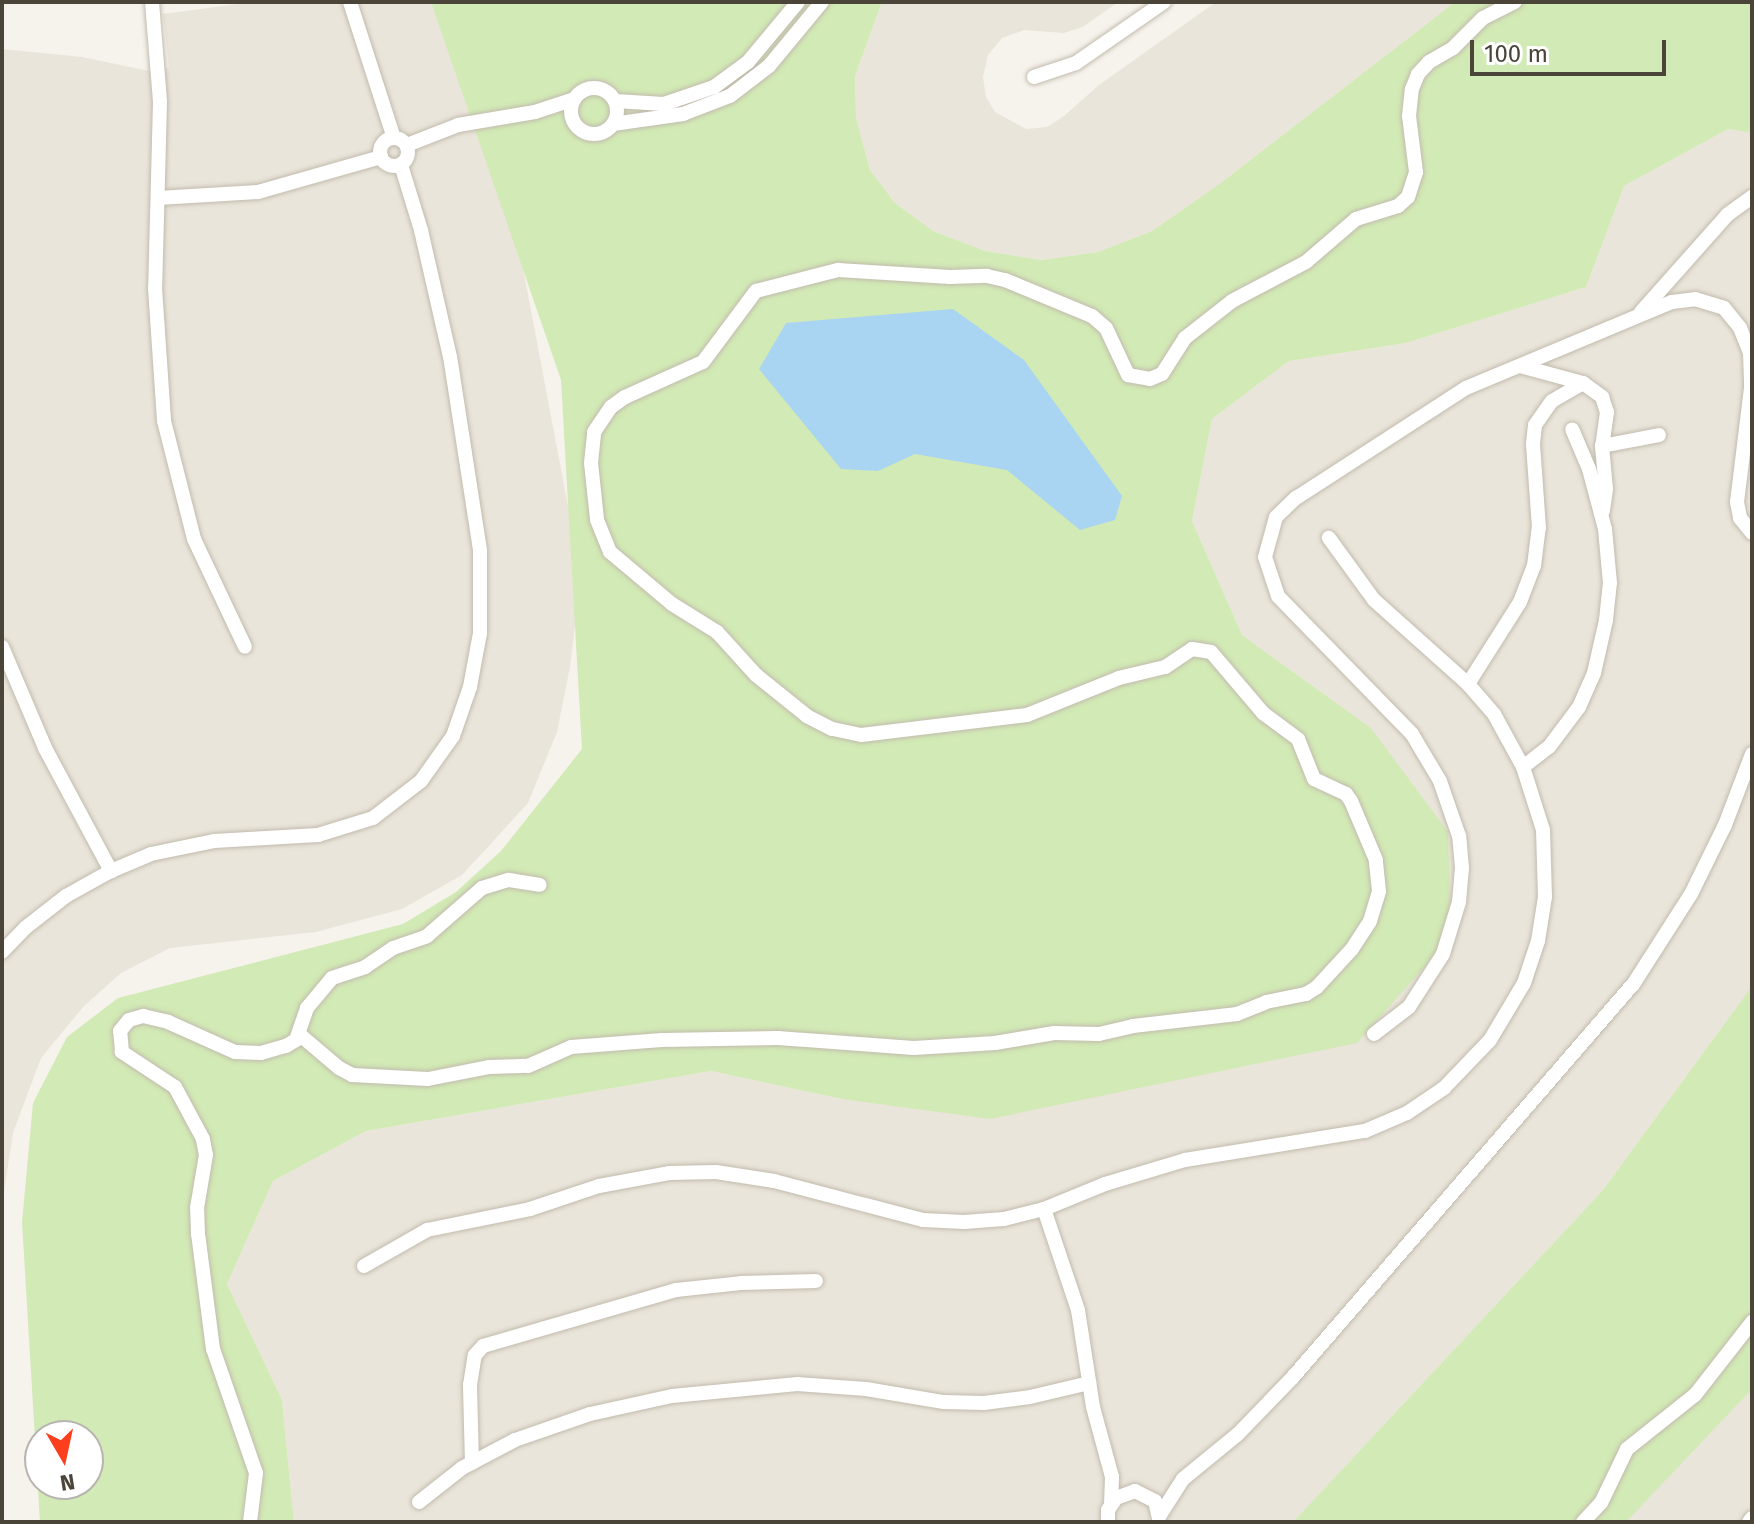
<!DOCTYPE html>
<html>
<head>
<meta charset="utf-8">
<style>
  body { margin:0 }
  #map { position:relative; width:1754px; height:1524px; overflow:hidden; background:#f6f3ec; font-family:"Fira Sans",sans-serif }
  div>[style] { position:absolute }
  .residential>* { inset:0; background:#eae5da }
  .green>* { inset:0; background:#d2eab5 }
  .water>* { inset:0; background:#a9d4f2 }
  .roads { filter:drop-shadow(0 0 2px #c2bbae) drop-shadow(0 0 2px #c2bbae) }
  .minor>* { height:14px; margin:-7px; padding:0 7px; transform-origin:7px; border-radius:7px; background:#fff }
  .minor>.ring { margin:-7px; padding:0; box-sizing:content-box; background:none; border:14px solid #fff; border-radius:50% }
  span { translate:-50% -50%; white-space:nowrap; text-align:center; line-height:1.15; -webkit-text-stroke:7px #fff; paint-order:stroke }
  .frame { position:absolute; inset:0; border:4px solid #4b4439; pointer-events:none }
  .north { position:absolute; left:24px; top:1420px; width:80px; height:80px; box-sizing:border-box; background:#fff; border:2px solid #b7b4b0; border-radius:50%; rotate:171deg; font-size:22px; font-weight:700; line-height:32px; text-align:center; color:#4b4439 }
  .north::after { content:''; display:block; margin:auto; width:28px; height:36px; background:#fc3f1d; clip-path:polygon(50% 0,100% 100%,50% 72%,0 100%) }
  .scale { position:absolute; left:1470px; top:40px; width:196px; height:36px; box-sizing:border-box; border:4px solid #4b4439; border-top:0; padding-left:10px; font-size:24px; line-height:28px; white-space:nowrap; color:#4b4439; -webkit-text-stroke:6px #fff; paint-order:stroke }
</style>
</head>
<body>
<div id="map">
  <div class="residential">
    <i style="clip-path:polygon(253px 2px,457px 2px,492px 104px,581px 575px,570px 667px,557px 732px,528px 803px,462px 875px,402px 909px,316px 932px,170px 948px,121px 973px,84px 1006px,41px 1058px,13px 1133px,2px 1204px,2px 49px,82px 57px,149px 71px,169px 68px,163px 14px)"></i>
    <i style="clip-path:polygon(882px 2px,1118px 2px,1083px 27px,1064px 33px,1024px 30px,1002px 38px,988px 55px,983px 77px,986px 97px,995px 112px,1026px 129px,1047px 127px,1064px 116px,1099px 85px,1216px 2px,1455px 2px,1222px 182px,1152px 231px,1098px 252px,1041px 260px,985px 251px,933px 231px,895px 203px,870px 170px,856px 118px,855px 76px)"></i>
    <i style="clip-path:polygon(1728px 129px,1752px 133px,1752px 986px,1603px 1190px,1293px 1522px,294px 1522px,282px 1400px,227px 1284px,273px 1181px,366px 1131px,711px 1071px,842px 1099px,1371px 728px,1242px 635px,1192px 521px,1212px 419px,1289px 361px,1406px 343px,1586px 287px,1624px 186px)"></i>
    <i style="clip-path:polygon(1752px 1363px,1752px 1522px,1609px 1522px)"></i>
  </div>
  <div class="green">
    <i style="clip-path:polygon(evenodd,431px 2px,882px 2px,855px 76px,856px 118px,870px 170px,895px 203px,933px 231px,985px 251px,1041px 260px,1098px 252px,1152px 231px,1222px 182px,1455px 2px,1752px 2px,1752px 133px,1728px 129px,1624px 186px,1586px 287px,1406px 343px,1289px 361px,1212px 419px,1192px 521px,1242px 635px,1371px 728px,1448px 832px,1451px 937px,1357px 1043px,990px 1119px,842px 1099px,711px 1071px,366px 1131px,273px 1181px,227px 1284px,282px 1400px,294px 1522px,40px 1522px,22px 1222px,33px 1103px,67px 1037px,118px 998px,403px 924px,456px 892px,501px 851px,582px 749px,561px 380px,431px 2px,40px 1436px,88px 1436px,88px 1484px,40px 1484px,40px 1436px)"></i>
    <i style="clip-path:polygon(1752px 986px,1752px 1389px,1626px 1522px,1293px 1522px,1603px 1190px)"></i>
  </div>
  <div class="water">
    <i style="clip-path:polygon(953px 309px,1024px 360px,1122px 496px,1115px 520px,1080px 530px,1007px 470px,915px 454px,878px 471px,841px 469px,759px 369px,786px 323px)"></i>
  </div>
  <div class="roads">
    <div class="minor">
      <i style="left:152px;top:2px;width:100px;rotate:85.4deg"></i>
      <i style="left:160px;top:102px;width:186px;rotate:91.5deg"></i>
      <i style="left:155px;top:288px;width:133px;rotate:86.1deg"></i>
      <i style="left:164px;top:421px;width:122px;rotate:75.7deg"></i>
      <i style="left:194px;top:539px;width:119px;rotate:64.7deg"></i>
      <i style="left:350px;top:2px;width:143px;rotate:72.1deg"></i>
      <i style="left:1034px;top:77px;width:44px;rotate:-18.4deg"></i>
      <i style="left:1076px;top:63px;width:107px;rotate:-34.7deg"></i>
      <i class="ring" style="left:571px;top:88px;width:32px;height:32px"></i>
      <i style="left:615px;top:101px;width:49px;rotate:3.5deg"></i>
      <i style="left:664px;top:104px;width:53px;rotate:-18.8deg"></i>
      <i style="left:714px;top:87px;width:42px;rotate:-36.3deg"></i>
      <i style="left:748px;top:62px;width:78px;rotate:-50.2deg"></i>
      <i style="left:613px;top:124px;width:71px;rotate:-8.1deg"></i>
      <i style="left:683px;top:114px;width:50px;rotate:-21deg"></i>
      <i style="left:730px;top:96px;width:49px;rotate:-37.6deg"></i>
      <i style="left:769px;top:66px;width:83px;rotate:-50.4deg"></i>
      <i class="ring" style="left:380px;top:138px;width:14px;height:14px"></i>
      <i style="left:407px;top:145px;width:55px;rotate:-21.4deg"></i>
      <i style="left:458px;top:125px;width:78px;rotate:-9.6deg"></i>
      <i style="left:535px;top:112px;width:41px;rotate:-18.4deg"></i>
      <i style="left:158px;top:198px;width:100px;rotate:-3.4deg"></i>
      <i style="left:258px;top:192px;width:128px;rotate:-15.9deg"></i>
      <i style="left:1641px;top:312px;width:130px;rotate:-48.4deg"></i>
      <i style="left:1727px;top:215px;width:31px;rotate:-36deg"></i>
      <i style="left:1520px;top:366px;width:65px;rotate:15.1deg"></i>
      <i style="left:1583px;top:383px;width:24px;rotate:36deg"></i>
      <i style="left:1602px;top:397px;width:16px;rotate:72deg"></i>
      <i style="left:1607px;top:412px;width:34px;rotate:98deg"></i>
      <i style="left:1602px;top:446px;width:43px;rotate:84.7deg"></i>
      <i style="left:1606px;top:489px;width:22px;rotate:98deg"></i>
      <i style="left:1602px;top:446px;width:58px;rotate:-10.9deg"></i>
      <i style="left:2px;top:647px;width:110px;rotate:66.9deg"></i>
      <i style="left:45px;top:748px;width:140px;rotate:61.8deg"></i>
      <i style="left:1468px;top:684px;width:97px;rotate:-57.6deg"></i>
      <i style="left:1520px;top:602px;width:39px;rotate:-69deg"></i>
      <i style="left:1534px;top:566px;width:38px;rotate:-83deg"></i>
      <i style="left:1539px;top:528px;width:84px;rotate:-94.1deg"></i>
      <i style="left:1533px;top:444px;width:19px;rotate:-84deg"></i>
      <i style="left:1535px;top:425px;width:29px;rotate:-55deg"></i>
      <i style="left:1552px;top:401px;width:36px;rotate:-30deg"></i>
      <i style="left:1523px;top:767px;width:33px;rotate:-38deg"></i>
      <i style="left:1549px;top:747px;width:50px;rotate:-53.1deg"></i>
      <i style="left:1579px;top:707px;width:37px;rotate:-66deg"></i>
      <i style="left:1594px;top:673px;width:54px;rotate:-77.2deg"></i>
      <i style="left:1606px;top:620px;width:37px;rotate:-84deg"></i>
      <i style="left:1610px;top:583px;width:54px;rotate:-95.3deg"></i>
      <i style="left:1605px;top:529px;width:62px;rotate:-104.9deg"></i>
      <i style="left:1589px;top:469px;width:43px;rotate:-113deg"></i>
      <i style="left:2px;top:952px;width:33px;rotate:-46deg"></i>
      <i style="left:25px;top:928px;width:52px;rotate:-38deg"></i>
      <i style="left:66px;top:896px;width:51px;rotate:-29.1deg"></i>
      <i style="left:111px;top:871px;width:43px;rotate:-23deg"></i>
      <i style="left:151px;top:854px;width:64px;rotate:-11.7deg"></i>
      <i style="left:214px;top:841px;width:104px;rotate:-3.3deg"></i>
      <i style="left:318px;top:835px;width:58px;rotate:-17.2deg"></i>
      <i style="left:373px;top:818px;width:61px;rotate:-37.6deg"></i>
      <i style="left:421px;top:781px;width:55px;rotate:-54.6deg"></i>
      <i style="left:453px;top:736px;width:52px;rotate:-70.9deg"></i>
      <i style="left:470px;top:687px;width:55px;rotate:-79.5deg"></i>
      <i style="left:480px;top:633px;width:83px;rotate:-90deg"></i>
      <i style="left:480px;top:550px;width:195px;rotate:-98.8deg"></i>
      <i style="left:450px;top:357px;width:130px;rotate:-102.9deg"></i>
      <i style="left:421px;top:230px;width:68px;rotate:-107.1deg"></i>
      <i style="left:299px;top:1034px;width:52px;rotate:40.4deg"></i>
      <i style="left:339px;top:1068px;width:15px;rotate:28deg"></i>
      <i style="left:352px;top:1075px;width:76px;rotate:3deg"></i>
      <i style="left:428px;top:1079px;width:63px;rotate:-11deg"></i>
      <i style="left:490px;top:1067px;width:38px;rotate:-2deg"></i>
      <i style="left:528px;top:1066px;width:47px;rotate:-23.8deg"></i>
      <i style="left:571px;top:1047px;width:91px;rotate:-4.4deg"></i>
      <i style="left:662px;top:1040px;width:116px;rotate:-1deg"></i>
      <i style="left:778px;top:1038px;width:136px;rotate:4.2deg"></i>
      <i style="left:914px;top:1048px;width:81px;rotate:-3.5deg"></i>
      <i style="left:995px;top:1043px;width:60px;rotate:-9.6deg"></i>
      <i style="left:1054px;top:1033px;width:45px;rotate:1.3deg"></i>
      <i style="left:1099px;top:1034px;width:35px;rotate:-13deg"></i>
      <i style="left:1133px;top:1026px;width:105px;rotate:-6.6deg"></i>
      <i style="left:1237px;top:1014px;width:31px;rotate:-22deg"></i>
      <i style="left:1266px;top:1002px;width:41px;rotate:-11.3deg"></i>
      <i style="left:1306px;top:994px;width:13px;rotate:-32deg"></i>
      <i style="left:1317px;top:987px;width:52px;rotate:-47.4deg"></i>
      <i style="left:1352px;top:949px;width:33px;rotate:-57deg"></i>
      <i style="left:1370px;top:921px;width:31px;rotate:-73deg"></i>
      <i style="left:1379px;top:891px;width:31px;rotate:-96deg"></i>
      <i style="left:1376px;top:860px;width:64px;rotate:-113deg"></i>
      <i style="left:1351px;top:801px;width:9px;rotate:-126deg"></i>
      <i style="left:1346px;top:794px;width:35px;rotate:-155deg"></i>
      <i style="left:1314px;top:779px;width:43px;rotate:-111.8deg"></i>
      <i style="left:1298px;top:739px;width:44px;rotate:-143.4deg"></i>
      <i style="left:1263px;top:713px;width:80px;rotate:-130.4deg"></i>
      <i style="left:1211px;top:652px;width:19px;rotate:-171deg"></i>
      <i style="left:1192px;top:649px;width:32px;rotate:146deg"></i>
      <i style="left:1165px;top:667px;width:47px;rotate:166.6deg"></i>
      <i style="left:1119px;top:678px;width:99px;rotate:158.1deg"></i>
      <i style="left:1027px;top:715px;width:167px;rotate:173.1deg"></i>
      <i style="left:861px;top:735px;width:30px;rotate:-168deg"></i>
      <i style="left:832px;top:729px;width:28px;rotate:-153deg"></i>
      <i style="left:807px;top:716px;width:65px;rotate:-141.2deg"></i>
      <i style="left:756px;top:675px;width:58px;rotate:-132.2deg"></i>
      <i style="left:717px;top:632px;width:53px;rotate:-148.1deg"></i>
      <i style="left:672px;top:604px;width:81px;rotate:-140deg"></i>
      <i style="left:610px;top:552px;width:35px;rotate:-112deg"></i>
      <i style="left:597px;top:519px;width:56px;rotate:-96.1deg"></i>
      <i style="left:591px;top:463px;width:31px;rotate:-84deg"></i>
      <i style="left:594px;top:432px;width:30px;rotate:-56deg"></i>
      <i style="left:611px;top:407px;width:17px;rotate:-36deg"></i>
      <i style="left:625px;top:397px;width:85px;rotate:-24.2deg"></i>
      <i style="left:703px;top:362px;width:89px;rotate:-53.3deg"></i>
      <i style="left:756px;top:291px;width:85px;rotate:-14.4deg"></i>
      <i style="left:838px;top:270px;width:112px;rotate:3.6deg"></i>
      <i style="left:950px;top:277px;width:37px;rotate:-2deg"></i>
      <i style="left:987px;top:276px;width:18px;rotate:13deg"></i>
      <i style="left:1005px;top:280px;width:94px;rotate:22.5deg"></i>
      <i style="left:1092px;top:316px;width:18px;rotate:41deg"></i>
      <i style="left:1106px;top:328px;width:52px;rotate:64.9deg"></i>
      <i style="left:1128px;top:375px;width:22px;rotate:10deg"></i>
      <i style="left:1150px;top:379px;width:13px;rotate:-23deg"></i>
      <i style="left:1162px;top:374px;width:43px;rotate:-57.4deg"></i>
      <i style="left:1185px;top:338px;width:60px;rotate:-38.2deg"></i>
      <i style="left:1232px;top:301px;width:84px;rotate:-27.8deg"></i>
      <i style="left:1306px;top:262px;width:66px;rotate:-40.7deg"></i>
      <i style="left:1356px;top:219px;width:44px;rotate:-17.2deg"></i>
      <i style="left:1398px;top:206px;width:13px;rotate:-42deg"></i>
      <i style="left:1408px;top:197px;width:26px;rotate:-72deg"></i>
      <i style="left:1416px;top:172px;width:56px;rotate:-97.1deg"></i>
      <i style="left:1409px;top:116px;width:27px;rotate:-84deg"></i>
      <i style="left:1412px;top:89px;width:16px;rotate:-68deg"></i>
      <i style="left:1418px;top:74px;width:16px;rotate:-47deg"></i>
      <i style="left:1429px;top:62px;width:28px;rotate:-30deg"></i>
      <i style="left:1453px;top:48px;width:42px;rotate:-45deg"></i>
      <i style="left:1483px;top:18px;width:36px;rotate:-27deg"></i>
      <i style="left:1374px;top:1034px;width:44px;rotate:-37.6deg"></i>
      <i style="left:1409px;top:1007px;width:63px;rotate:-57.3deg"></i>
      <i style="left:1443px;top:954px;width:54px;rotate:-72.9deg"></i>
      <i style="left:1459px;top:902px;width:34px;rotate:-85deg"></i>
      <i style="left:1462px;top:868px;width:32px;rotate:-95deg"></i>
      <i style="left:1459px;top:836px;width:58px;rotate:-109.1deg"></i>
      <i style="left:1440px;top:781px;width:55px;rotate:-120.8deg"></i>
      <i style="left:1412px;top:734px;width:192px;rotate:-134.2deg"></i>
      <i style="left:1278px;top:596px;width:41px;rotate:-108.4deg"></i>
      <i style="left:1265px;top:557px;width:41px;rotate:-74.6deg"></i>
      <i style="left:1276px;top:517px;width:28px;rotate:-44deg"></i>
      <i style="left:1296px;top:498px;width:202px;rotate:-32.9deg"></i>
      <i style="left:1466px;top:388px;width:223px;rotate:-22.7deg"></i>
      <i style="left:1672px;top:302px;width:23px;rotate:-7deg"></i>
      <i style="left:1695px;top:299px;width:30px;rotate:17deg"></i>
      <i style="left:1724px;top:308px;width:26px;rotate:51deg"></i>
      <i style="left:1740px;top:328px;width:27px;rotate:68deg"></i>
      <i style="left:1750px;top:353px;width:35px;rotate:88deg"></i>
      <i style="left:1751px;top:388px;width:115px;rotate:97deg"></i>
      <i style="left:1737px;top:502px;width:16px;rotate:79deg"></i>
      <i style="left:1740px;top:518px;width:19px;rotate:51deg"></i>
      <i style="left:1044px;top:1209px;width:107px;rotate:71.4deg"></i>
      <i style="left:1078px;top:1310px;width:98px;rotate:81.2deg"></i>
      <i style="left:1093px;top:1407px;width:73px;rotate:74.8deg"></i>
      <i style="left:1112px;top:1477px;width:26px;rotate:92deg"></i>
      <i style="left:364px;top:1266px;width:73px;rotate:-29.7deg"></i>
      <i style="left:427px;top:1230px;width:105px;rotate:-11.5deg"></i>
      <i style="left:530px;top:1209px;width:73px;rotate:-18.4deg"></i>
      <i style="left:599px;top:1186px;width:71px;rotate:-10.5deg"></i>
      <i style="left:669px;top:1173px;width:47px;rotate:-1.2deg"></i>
      <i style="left:716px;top:1172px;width:59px;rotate:8.8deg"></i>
      <i style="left:774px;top:1181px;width:154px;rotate:14.7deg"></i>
      <i style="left:923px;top:1220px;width:41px;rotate:2.8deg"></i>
      <i style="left:964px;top:1222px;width:40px;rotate:-4.3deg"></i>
      <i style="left:1004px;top:1219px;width:41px;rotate:-14deg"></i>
      <i style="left:1044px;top:1209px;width:66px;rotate:-22.3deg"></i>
      <i style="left:1105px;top:1184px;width:84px;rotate:-16.7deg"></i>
      <i style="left:1185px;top:1160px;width:182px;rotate:-9.2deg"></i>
      <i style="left:1365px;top:1131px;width:46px;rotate:-23.2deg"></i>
      <i style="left:1407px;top:1113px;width:45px;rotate:-34deg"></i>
      <i style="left:1444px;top:1088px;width:66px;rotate:-46.2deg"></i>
      <i style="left:1490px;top:1040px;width:66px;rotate:-59.2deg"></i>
      <i style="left:1524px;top:983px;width:44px;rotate:-71.6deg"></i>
      <i style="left:1538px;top:941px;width:45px;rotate:-81deg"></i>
      <i style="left:1545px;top:897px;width:67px;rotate:-91.7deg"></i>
      <i style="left:1543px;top:830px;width:66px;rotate:-107.6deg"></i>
      <i style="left:1523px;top:767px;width:60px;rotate:-118.7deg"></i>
      <i style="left:1494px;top:714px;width:40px;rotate:-131deg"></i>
      <i style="left:1468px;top:684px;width:126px;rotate:-138.2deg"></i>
      <i style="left:1374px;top:600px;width:77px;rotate:-126deg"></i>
      <i style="left:472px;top:1463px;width:78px;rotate:-91.5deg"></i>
      <i style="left:470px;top:1385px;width:30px;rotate:-81deg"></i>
      <i style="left:475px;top:1355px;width:12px;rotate:-48deg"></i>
      <i style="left:483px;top:1346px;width:201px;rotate:-16.2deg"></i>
      <i style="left:676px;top:1290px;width:65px;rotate:-6.1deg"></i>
      <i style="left:741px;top:1283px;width:75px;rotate:-1.5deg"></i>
      <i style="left:419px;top:1502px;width:55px;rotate:-38.3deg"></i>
      <i style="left:462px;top:1468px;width:60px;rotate:-27.8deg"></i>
      <i style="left:515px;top:1440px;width:79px;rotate:-19.1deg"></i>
      <i style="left:590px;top:1414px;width:84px;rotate:-12.4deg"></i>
      <i style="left:672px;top:1396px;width:126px;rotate:-5.5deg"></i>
      <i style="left:797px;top:1384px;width:69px;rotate:4.1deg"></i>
      <i style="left:866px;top:1389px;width:79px;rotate:9.5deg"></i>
      <i style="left:944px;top:1402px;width:40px;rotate:1.4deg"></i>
      <i style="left:984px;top:1403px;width:46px;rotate:-7.4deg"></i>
      <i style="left:1030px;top:1397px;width:61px;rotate:-13.3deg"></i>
      <i style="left:1160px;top:1515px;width:43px;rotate:-57.4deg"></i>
      <i style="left:1183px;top:1479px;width:71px;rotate:-39.3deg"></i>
      <i style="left:1238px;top:1434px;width:79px;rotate:-46deg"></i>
      <i style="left:1293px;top:1377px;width:521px;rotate:-49.12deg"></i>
      <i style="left:1634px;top:983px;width:106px;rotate:-57.4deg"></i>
      <i style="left:1691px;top:894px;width:77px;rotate:-63.8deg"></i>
      <i style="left:1725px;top:825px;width:76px;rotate:-69.2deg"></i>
      <i style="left:250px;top:1522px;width:49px;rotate:-83deg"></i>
      <i style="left:256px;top:1473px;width:131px;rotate:-109.1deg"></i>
      <i style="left:213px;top:1349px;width:116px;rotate:-97.4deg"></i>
      <i style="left:198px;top:1234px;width:26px;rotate:-92deg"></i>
      <i style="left:197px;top:1208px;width:54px;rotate:-80.4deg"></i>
      <i style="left:206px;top:1155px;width:16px;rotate:-101deg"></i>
      <i style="left:203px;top:1139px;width:59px;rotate:-118.3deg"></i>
      <i style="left:175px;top:1087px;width:64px;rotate:-146.6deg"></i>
      <i style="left:122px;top:1052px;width:21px;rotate:-95deg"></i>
      <i style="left:120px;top:1031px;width:14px;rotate:-51deg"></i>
      <i style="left:129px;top:1020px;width:15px;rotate:-16deg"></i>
      <i style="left:143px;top:1016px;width:26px;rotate:13deg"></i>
      <i style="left:168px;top:1022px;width:73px;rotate:24.1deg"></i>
      <i style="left:235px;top:1052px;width:26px;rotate:2deg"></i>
      <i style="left:261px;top:1053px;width:26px;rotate:-16deg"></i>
      <i style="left:286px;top:1046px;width:12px;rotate:-31deg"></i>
      <i style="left:296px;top:1040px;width:34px;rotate:-71deg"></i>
      <i style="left:307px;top:1008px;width:39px;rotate:-50deg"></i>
      <i style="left:332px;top:978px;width:35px;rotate:-18deg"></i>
      <i style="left:365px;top:967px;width:34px;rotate:-34deg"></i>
      <i style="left:393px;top:948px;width:36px;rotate:-19deg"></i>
      <i style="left:427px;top:936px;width:73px;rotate:-41.1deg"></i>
      <i style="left:482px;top:888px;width:28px;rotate:-17deg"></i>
      <i style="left:509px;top:880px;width:31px;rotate:9deg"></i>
      <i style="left:1108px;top:1522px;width:12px;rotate:-90deg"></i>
      <i style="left:1108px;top:1510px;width:14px;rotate:-56deg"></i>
      <i style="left:1116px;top:1498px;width:20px;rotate:-20deg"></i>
      <i style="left:1135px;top:1491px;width:22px;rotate:27deg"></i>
      <i style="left:1155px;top:1501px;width:17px;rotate:77deg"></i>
      <i style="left:1583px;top:1522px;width:26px;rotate:-47deg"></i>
      <i style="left:1601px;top:1503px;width:60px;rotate:-64.3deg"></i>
      <i style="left:1627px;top:1449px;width:87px;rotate:-38.5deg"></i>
      <i style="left:1695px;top:1395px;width:93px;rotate:-52deg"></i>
      <i style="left:1749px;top:1522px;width:5px;rotate:-53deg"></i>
    </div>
  </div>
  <div class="frame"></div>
  <div class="north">N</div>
  <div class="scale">100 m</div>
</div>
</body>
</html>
